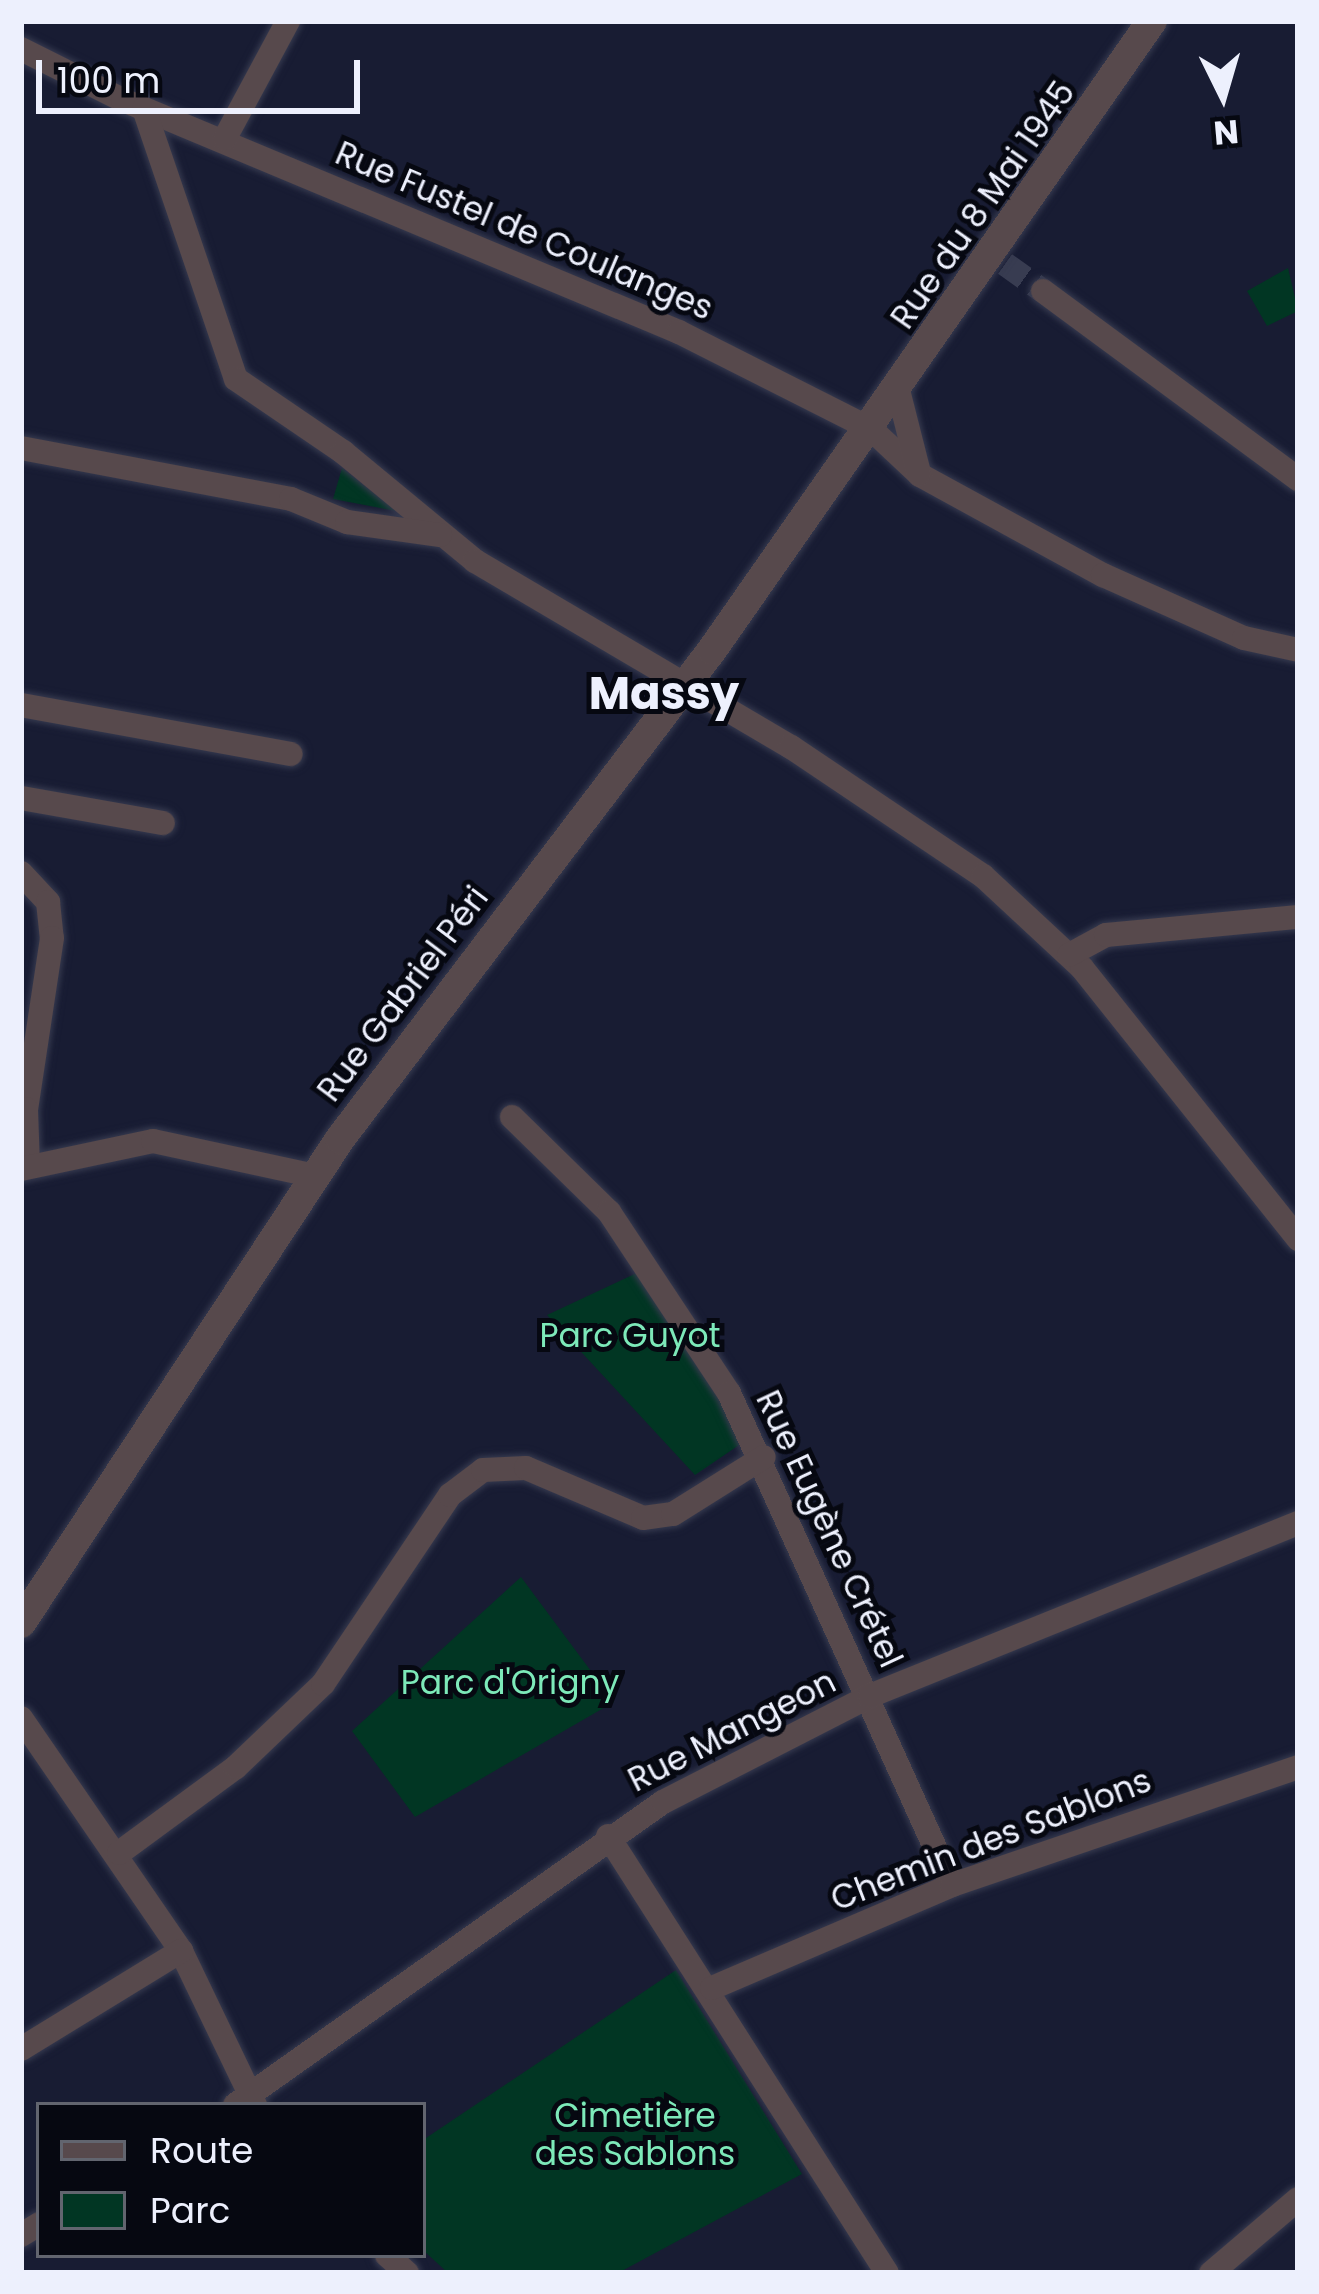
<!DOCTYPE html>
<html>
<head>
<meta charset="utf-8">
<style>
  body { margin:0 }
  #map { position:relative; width:1319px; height:2294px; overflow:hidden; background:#181c33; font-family:Poppins,sans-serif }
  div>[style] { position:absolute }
  .green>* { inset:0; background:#013623 }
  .minor-tunnel>* { height:24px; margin-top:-12px; transform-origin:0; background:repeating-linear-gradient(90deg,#383c51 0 24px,transparent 0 36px) }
  .roads { filter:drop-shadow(0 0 3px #363a4f) drop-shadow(0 0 3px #363a4f) }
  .minor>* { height:24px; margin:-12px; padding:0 12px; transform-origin:12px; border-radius:12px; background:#57494c }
  .tertiary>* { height:30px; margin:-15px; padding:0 15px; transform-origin:15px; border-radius:15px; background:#57494c }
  span { translate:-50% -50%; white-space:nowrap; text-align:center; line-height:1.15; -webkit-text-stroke:10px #060811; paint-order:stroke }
  .street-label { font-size:33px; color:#edf0fd }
  .park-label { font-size:33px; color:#7de9b9 }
  .district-label { font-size:45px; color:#edf0fd; font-weight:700 }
  .frame { position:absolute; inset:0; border:24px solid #edf0fd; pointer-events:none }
  .legend { position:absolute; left:36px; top:2102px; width:390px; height:156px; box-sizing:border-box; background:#060811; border:3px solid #62656f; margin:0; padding:15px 21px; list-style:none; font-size:36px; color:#edf0fd }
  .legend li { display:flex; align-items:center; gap:24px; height:60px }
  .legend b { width:60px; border:3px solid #62656f }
  .north { position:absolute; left:1163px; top:36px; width:120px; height:120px; -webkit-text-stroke:9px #060811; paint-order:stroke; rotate:175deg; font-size:33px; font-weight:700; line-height:48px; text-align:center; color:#edf0fd }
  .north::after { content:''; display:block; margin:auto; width:42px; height:54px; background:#edf0fd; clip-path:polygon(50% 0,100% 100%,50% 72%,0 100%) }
  .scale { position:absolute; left:36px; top:60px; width:324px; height:54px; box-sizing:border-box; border:6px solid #edf0fd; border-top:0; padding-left:15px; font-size:36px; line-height:42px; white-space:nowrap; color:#edf0fd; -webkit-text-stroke:9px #060811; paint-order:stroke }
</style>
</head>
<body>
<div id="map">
  <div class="green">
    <i style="clip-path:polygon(1288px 268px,1298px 311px,1267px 326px,1247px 291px)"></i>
    <i style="clip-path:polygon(342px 468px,396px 511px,333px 499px)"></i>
    <i style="clip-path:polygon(641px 1271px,748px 1439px,695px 1475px,547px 1315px)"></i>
    <i style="clip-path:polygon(521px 1577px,614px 1702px,415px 1817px,352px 1731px)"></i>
    <i style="clip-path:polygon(676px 1970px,802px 2174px,618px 2273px,448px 2273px,423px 2250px,423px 2140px)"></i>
  </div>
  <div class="minor-tunnel">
    <i style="left:1005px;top:264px;width:47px;rotate:35.4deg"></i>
  </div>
  <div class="roads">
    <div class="minor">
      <i style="left:21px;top:49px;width:114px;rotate:26.6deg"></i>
      <i style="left:123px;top:100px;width:602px;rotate:22.65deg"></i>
      <i style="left:679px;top:332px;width:215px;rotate:26.8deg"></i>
      <i style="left:871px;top:429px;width:67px;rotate:43.2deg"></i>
      <i style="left:920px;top:475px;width:209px;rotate:28.7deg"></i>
      <i style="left:1103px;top:575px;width:154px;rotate:24.1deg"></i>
      <i style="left:1244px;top:638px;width:55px;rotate:12.5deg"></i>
      <i style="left:144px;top:109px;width:285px;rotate:71.2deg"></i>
      <i style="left:236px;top:379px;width:130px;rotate:34.3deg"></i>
      <i style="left:343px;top:452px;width:171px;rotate:39.5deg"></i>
      <i style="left:475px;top:561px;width:367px;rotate:30.5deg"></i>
      <i style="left:791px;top:747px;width:231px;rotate:33.9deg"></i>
      <i style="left:983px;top:876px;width:135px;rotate:42.9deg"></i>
      <i style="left:1082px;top:968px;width:347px;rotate:51.4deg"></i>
      <i style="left:225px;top:138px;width:133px;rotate:-61.7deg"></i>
      <i style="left:1043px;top:291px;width:317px;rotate:36.4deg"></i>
      <i style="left:898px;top:390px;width:86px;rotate:75.8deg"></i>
      <i style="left:21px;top:448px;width:275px;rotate:10.7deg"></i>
      <i style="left:291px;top:499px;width:61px;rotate:22.3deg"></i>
      <i style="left:347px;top:522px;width:94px;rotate:8deg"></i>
      <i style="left:21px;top:705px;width:274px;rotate:10.3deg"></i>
      <i style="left:21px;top:798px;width:144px;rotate:10deg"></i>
      <i style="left:21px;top:873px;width:40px;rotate:47deg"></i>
      <i style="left:48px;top:902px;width:36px;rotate:84deg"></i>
      <i style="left:52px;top:938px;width:173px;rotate:98.6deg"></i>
      <i style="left:26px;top:1109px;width:58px;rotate:88deg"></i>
      <i style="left:1069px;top:955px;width:42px;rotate:-28.4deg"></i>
      <i style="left:1106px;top:935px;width:193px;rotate:-5.4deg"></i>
      <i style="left:512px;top:1117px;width:136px;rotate:44.4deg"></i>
      <i style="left:609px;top:1212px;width:217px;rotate:56.5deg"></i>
      <i style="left:729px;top:1393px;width:540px;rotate:65.62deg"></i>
      <i style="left:21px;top:1169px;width:135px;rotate:-12deg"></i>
      <i style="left:153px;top:1141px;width:166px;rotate:12.2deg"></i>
      <i style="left:21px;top:1718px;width:283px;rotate:55.5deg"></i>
      <i style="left:181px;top:1951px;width:171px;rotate:64.3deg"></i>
      <i style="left:608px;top:1836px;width:518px;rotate:57.44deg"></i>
      <i style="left:119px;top:1853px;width:145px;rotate:-36.3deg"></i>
      <i style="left:236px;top:1767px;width:120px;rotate:-43.7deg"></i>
      <i style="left:323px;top:1684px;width:228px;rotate:-56.1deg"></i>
      <i style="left:450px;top:1495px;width:41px;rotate:-37.1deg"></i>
      <i style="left:483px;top:1470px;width:43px;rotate:-2.7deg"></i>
      <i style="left:526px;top:1468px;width:127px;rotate:23.1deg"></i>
      <i style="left:643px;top:1518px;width:30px;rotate:-8deg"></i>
      <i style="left:673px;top:1514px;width:107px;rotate:-32.1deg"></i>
      <i style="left:712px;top:1988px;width:261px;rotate:-23.2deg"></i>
      <i style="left:952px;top:1885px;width:366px;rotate:-18.8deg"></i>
      <i style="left:21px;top:2049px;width:188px;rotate:-31.5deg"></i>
      <i style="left:235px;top:2105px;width:524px;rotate:-35.3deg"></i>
      <i style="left:663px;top:1802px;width:233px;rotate:-27.1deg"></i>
      <i style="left:870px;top:1696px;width:462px;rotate:-22deg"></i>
      <i style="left:21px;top:2235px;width:21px;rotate:-31deg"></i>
      <i style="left:387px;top:2255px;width:27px;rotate:42deg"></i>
      <i style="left:1211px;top:2273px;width:114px;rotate:-40.4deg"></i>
    </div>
    <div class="tertiary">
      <i style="left:21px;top:1623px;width:580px;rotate:-56.61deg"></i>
      <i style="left:340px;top:1139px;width:614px;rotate:-52.74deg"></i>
      <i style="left:712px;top:650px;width:768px;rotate:-55.03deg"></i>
    </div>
  </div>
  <div class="street-label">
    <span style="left:983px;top:205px;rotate:-55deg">Rue du 8 Mai 1945</span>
    <span style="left:524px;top:231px;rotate:23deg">Rue Fustel de Coulanges</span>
    <span style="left:403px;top:994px;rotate:-53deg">Rue Gabriel Péri</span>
    <span style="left:829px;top:1529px;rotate:65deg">Rue Eugène Crétel</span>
    <span style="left:732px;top:1731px;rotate:-27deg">Rue Mangeon</span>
    <span style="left:991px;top:1840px;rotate:-21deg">Chemin des Sablons</span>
  </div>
  <div class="park-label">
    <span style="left:630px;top:1336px">Parc Guyot</span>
    <span style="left:510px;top:1683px">Parc d'Origny</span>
    <span style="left:635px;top:2135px">Cimetière<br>des Sablons</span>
  </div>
  <div class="district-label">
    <span style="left:664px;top:694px">Massy</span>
  </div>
  <div class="frame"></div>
  <ul class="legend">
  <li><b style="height:15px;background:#57494c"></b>Route</li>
  <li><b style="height:33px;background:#013623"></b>Parc</li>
  </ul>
  <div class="north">N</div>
  <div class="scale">100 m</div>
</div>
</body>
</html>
